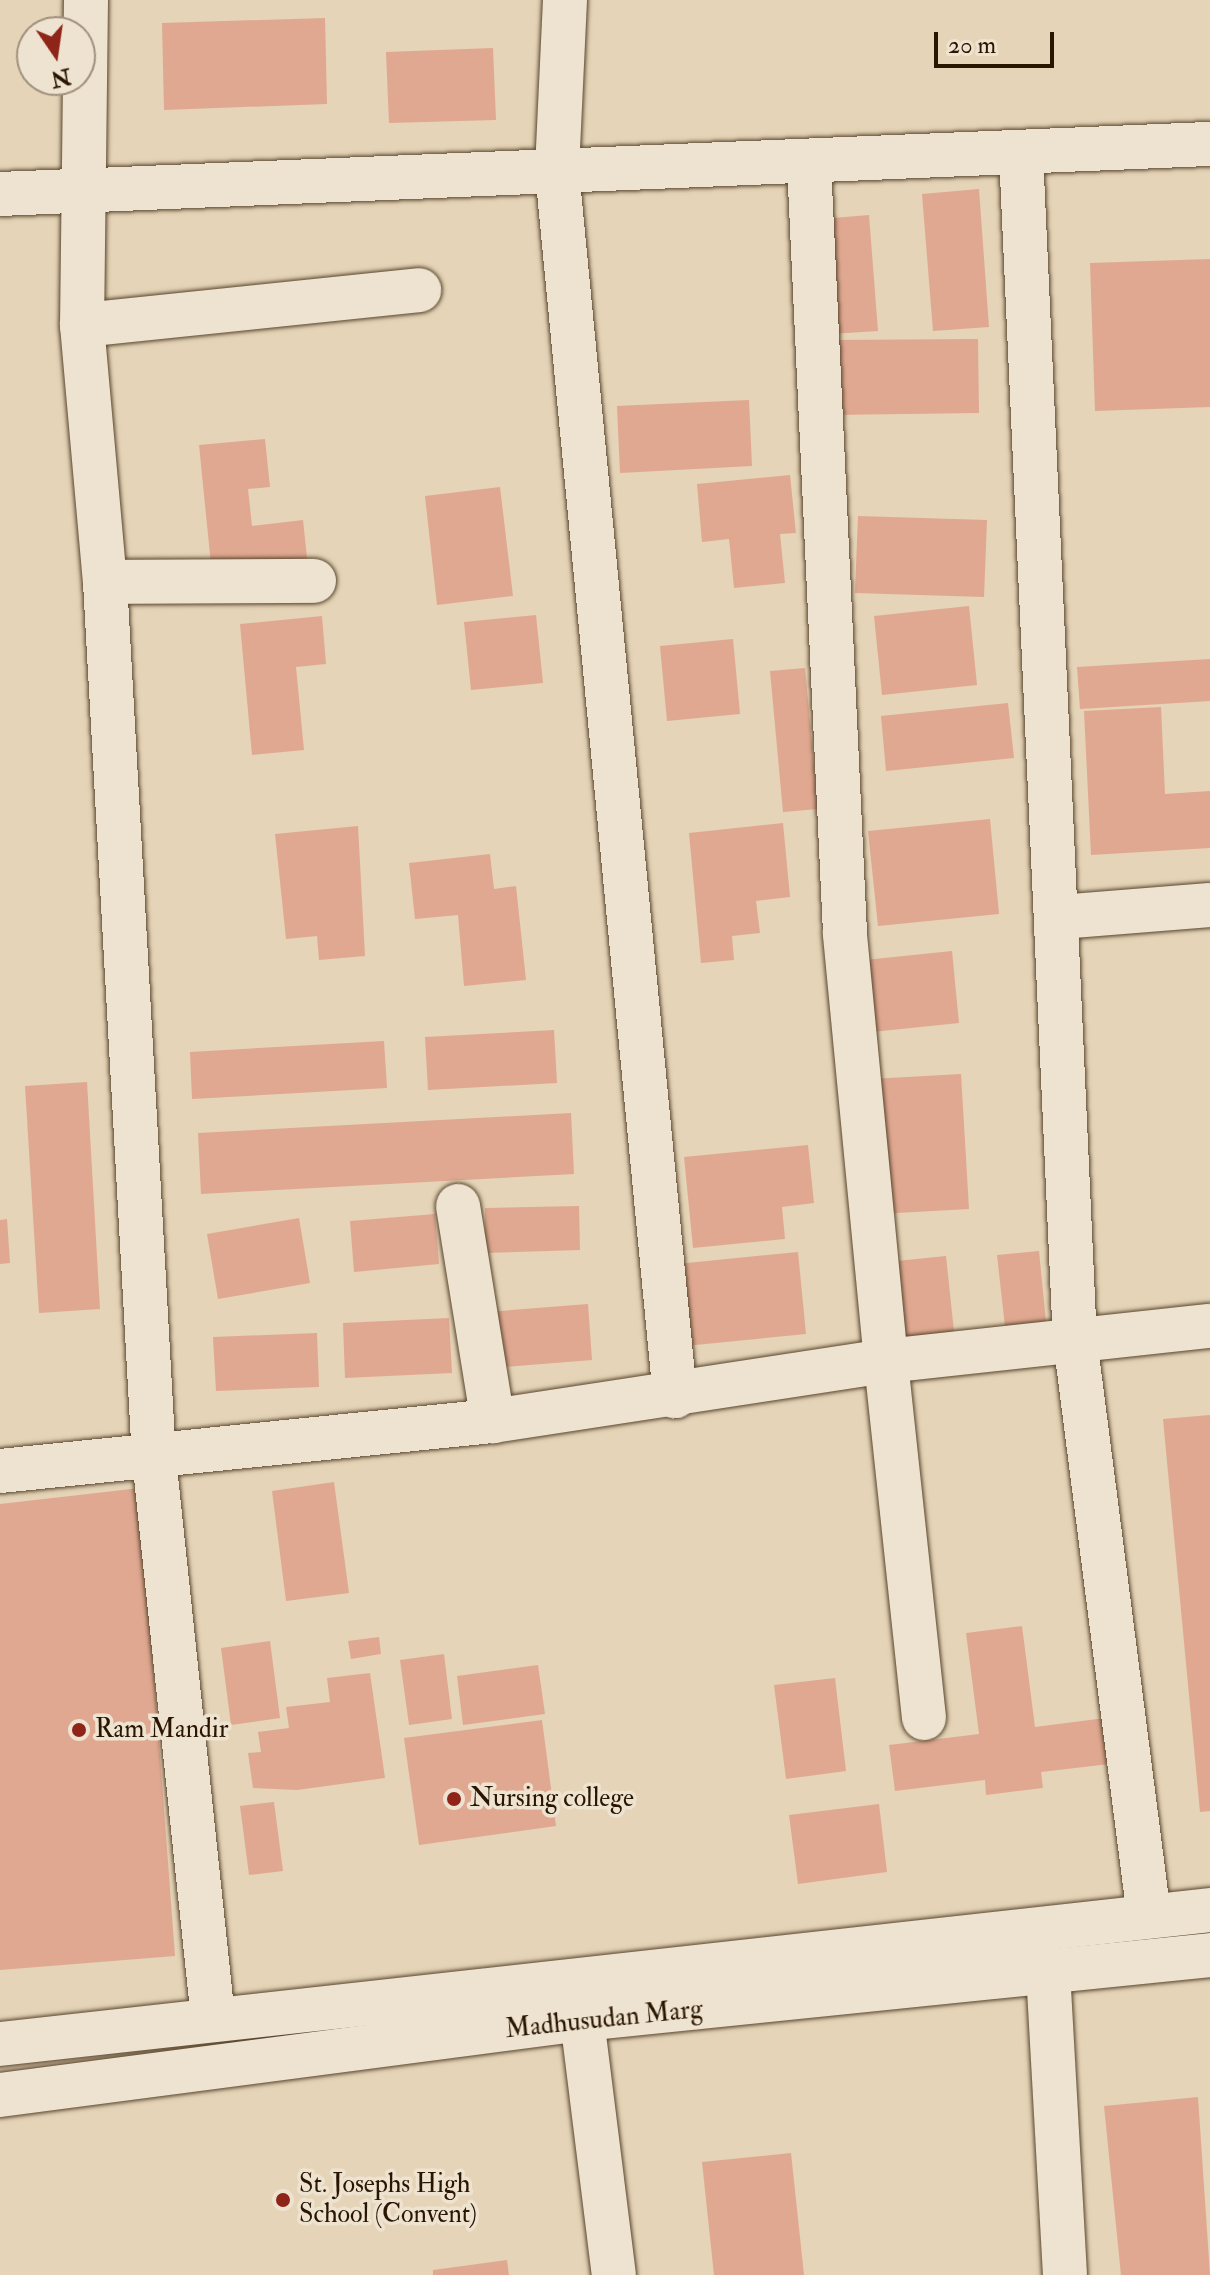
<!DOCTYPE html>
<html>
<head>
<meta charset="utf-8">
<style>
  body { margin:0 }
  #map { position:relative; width:1210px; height:2275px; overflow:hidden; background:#e5d4b7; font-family:"IM FELL Double Pica",serif }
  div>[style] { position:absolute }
  .building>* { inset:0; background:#e0a891 }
  .roads { filter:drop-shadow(0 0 2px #59462e) drop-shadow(0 0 2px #59462e) }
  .minor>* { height:44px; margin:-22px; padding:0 22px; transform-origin:22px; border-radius:22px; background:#eee3d0 }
  .secondary>* { height:44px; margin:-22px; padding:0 22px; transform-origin:22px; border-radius:22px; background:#eee3d0 }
  .dots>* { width:22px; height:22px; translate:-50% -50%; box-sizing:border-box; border:4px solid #eee3d0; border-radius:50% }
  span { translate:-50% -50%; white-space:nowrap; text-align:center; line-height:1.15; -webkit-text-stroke:7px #eee3d0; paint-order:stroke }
  .poi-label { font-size:26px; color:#2a1600 }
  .left { translate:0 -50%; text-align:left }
  .street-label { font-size:26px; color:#2a1600 }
  .north { position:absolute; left:16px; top:16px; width:80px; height:80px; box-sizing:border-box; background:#eee3d0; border:2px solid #a0917d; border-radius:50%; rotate:167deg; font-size:22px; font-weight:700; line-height:32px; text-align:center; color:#2a1600 }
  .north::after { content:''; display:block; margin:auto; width:28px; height:36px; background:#8f2418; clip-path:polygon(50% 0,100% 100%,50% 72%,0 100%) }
  .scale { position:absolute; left:934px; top:32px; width:120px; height:36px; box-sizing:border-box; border:4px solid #2a1600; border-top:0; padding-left:10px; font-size:24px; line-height:28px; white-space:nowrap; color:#2a1600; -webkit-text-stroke:6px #eee3d0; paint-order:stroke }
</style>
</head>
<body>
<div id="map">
  <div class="building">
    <i style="clip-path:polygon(325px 18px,327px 104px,164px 110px,162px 23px)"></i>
    <i style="clip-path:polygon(493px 48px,496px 120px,389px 123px,386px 52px)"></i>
    <i style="clip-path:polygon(979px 189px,989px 327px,933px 331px,922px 194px)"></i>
    <i style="clip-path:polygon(869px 215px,878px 331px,831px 334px,821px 219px)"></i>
    <i style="clip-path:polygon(1210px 259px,1210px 407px,1095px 411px,1090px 263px)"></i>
    <i style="clip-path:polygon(978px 339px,979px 413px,832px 415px,831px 340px)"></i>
    <i style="clip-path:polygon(749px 400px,752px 466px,620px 473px,617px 406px)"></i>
    <i style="clip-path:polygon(265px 439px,270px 487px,248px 489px,252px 526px,303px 520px,308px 567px,212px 575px,199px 445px)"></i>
    <i style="clip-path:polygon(790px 475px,796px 533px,780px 534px,785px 583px,734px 588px,729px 539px,702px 542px,697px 484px)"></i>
    <i style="clip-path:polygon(500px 487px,513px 596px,437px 605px,425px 496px)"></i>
    <i style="clip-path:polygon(858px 516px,987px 520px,984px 597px,855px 593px)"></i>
    <i style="clip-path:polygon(969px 606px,977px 685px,882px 695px,874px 616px)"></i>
    <i style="clip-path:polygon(536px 615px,543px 683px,471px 690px,464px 622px)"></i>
    <i style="clip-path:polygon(322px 616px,326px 664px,296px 667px,304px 750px,252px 755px,240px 624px)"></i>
    <i style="clip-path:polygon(733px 639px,740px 714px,667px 721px,660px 646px)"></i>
    <i style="clip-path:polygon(1210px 659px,1210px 701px,1080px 709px,1077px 667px)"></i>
    <i style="clip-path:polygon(805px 668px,818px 809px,783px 812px,770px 671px)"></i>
    <i style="clip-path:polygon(1008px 703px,1014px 758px,886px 771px,881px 716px)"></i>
    <i style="clip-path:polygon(1161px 707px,1165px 794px,1210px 791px,1210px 848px,1091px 855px,1084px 711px)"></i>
    <i style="clip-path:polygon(990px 819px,999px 914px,878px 926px,868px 831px)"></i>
    <i style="clip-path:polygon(783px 823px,790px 897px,756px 901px,760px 933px,732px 936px,734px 960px,701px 963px,689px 833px)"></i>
    <i style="clip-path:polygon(358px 826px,365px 956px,319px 960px,317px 936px,286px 939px,275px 834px)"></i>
    <i style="clip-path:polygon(490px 854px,494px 889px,516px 886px,526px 980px,464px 986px,458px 915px,415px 919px,409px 863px)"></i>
    <i style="clip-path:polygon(952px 951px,959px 1023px,872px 1032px,865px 960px)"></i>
    <i style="clip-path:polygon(554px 1030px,557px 1083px,428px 1090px,425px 1037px)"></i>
    <i style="clip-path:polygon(384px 1041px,387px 1088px,192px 1099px,190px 1052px)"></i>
    <i style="clip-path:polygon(961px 1074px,969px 1209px,879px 1214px,871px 1079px)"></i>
    <i style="clip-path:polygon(87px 1082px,100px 1309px,39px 1313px,25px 1086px)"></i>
    <i style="clip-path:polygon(571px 1113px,574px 1174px,201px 1194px,198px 1133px)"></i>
    <i style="clip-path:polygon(808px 1145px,814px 1203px,782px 1207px,785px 1239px,693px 1248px,684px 1157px)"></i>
    <i style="clip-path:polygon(579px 1206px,580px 1250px,485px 1253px,485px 1208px)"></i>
    <i style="clip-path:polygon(435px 1214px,439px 1264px,354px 1272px,350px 1221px)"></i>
    <i style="clip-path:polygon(299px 1218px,310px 1283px,218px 1299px,207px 1234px)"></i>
    <i style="clip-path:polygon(7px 1219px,10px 1263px,0 1264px,0 1220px)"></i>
    <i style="clip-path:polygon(1039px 1251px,1047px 1332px,1006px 1336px,997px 1255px)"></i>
    <i style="clip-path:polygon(798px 1252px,806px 1334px,685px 1346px,677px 1264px)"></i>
    <i style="clip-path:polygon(946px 1256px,955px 1341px,895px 1347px,887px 1262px)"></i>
    <i style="clip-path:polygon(588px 1304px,592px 1360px,492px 1368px,487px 1312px)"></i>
    <i style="clip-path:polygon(449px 1318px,452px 1373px,345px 1378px,343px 1323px)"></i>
    <i style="clip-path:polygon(317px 1333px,319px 1387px,216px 1391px,213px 1337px)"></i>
    <i style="clip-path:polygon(1210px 1415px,1210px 1811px,1200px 1812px,1163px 1419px)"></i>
    <i style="clip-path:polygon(334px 1482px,349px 1593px,286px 1601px,272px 1491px)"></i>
    <i style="clip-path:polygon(140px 1488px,175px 1956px,0 1970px,0 1504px)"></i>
    <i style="clip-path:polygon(1022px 1626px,1035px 1727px,1113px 1717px,1118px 1763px,1041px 1772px,1043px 1788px,986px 1795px,985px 1780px,895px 1791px,889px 1745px,979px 1734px,966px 1633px)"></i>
    <i style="clip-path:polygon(379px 1637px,381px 1654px,351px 1659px,348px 1641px)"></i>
    <i style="clip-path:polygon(270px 1641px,280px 1718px,231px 1725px,221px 1648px)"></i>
    <i style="clip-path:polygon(444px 1654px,452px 1719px,409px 1725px,400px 1660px)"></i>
    <i style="clip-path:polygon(538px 1665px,545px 1714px,463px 1725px,457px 1676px)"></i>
    <i style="clip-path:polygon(370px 1673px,385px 1778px,297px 1790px,253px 1788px,248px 1753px,261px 1752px,258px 1732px,289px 1728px,286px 1707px,330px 1702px,327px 1678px)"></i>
    <i style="clip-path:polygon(835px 1678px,846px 1771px,786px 1779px,774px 1685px)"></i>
    <i style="clip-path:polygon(542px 1720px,556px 1826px,419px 1845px,404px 1738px)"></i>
    <i style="clip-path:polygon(274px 1802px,283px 1871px,249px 1875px,240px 1806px)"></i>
    <i style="clip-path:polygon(879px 1804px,887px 1872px,798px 1884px,789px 1815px)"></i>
    <i style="clip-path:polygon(1198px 2097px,1210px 2275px,1121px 2275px,1104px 2106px)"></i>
    <i style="clip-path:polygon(791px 2153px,804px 2275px,714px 2275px,702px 2162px)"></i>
    <i style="clip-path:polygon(507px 2260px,509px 2275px,433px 2275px,433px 2270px)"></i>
  </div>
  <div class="roads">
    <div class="minor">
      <i style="left:86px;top:0;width:325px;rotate:90.7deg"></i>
      <i style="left:82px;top:325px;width:258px;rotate:84.9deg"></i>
      <i style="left:105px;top:582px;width:877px;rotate:86.8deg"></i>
      <i style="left:154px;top:1458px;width:563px;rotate:83.99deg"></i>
      <i style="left:565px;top:0;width:171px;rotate:92.7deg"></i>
      <i style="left:557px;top:171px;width:1231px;rotate:84.5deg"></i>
      <i style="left:1021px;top:153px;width:1188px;rotate:87.4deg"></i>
      <i style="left:1075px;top:1340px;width:581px;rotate:82.68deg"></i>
      <i style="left:0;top:194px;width:1211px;rotate:-2.37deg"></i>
      <i style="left:82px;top:325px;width:339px;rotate:-5.9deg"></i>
      <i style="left:105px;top:582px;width:209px;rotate:-0.3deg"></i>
      <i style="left:1060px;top:917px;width:150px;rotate:-4.6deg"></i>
      <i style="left:458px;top:1206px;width:218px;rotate:80.8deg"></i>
      <i style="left:0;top:1471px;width:496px;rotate:-5.8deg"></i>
      <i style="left:493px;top:1421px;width:398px;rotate:-8.7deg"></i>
      <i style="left:886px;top:1361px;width:430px;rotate:-95.5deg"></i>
      <i style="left:845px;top:933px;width:770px;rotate:-92.68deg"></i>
      <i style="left:924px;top:1718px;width:359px;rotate:-96.1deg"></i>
      <i style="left:886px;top:1361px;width:326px;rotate:-6.2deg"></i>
      <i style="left:1048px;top:1971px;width:304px;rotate:86.8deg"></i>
      <i style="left:582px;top:2019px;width:258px;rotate:82.9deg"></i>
    </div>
    <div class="secondary">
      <i style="left:0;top:2044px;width:1217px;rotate:-6.32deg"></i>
      <i style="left:0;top:2095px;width:587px;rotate:-7.44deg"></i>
      <i style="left:582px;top:2019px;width:631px;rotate:-5.82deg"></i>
    </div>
  </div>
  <div class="dots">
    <i style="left:79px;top:1730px;background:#8f2418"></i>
    <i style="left:454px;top:1799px;background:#8f2418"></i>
    <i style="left:283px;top:2200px;background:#8f2418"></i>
  </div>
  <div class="poi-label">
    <span class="left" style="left:95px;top:1730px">Ram Mandir</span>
    <span class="left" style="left:470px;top:1799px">Nursing college</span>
    <span class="left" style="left:299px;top:2200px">St. Josephs High<br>School (Convent)</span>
  </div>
  <div class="street-label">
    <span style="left:604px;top:2020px;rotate:-6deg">Madhusudan Marg</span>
  </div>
  <div class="north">N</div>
  <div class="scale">20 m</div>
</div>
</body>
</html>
